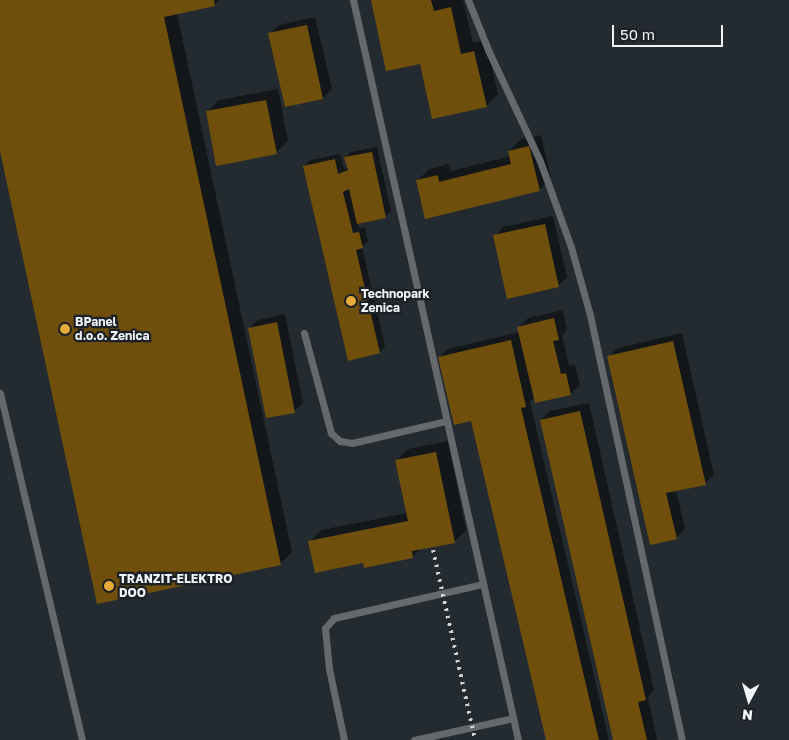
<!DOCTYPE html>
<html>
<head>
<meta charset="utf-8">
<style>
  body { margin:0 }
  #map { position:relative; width:789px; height:740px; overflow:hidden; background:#242b30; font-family:"Golos Text",sans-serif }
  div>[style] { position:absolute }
  .shadow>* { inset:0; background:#0007 }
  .building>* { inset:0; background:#704f0c }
  .service>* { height:7px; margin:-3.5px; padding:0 3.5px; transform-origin:3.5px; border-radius:3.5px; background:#66696c }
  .rail>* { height:4px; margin-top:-2px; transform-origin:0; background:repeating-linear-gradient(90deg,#cdd2d6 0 2.5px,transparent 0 7.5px) }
  .dots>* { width:14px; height:14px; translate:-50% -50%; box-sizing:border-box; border:2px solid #1b2126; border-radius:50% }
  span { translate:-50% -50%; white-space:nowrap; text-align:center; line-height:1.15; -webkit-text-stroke:4.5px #1b2126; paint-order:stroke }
  .poi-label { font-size:12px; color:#f0f4f8; font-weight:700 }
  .left { translate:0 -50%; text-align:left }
  .north { position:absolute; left:724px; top:675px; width:50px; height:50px; -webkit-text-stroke:4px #1b2126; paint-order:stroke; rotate:186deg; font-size:14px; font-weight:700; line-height:20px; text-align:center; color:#f0f4f8 }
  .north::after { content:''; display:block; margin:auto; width:18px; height:22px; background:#f0f4f8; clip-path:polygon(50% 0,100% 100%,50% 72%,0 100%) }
  .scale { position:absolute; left:612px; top:25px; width:111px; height:22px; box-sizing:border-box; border:2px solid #f0f4f8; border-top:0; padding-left:6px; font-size:15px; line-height:18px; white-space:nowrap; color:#f0f4f8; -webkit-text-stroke:4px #1b2126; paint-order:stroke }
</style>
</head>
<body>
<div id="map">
  <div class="shadow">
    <i style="clip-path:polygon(0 0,219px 0,214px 5px,177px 13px,292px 552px,280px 564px,0 145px)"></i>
    <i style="clip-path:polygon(372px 0,463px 0,473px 43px,486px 40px,498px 94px,486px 106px,420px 62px)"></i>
    <i style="clip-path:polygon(315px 17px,332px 89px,323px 98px,286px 106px,270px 34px,279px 25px)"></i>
    <i style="clip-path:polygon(278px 89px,288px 141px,276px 153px,207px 112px,219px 100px)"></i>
    <i style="clip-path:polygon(541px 135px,551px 178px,540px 190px,426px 217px,417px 181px,429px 169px,449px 164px,451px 171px,511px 156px,509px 151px,521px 139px)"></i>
    <i style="clip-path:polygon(377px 147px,391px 211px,385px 217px,357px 222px,359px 228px,365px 227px,368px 241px,362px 247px,385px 346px,380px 352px,349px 359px,304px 166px,310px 160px,340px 154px,344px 169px,348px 168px,345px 157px,351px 152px)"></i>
    <i style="clip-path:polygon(553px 216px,567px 277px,558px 286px,495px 236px,503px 227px)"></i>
    <i style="clip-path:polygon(563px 310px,567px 330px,562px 335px,569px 366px,575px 365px,580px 385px,571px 394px,536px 402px,535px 397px,530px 402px,609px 740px,547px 740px,472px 420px,439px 358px,448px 349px,520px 332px,519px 327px,528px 318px)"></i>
    <i style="clip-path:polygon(285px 314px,303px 403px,294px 411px,249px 328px,258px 320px)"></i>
    <i style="clip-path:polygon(682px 333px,714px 475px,705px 483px,676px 490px,685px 529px,676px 538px,609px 356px,618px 348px)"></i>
    <i style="clip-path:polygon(589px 403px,654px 690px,648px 697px,657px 740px,614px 740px,541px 420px,550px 411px)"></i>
    <i style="clip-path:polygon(448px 441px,466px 530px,454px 542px,421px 548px,413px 557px,364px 561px,310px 542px,321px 530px,407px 513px,397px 460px,408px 449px)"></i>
  </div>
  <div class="building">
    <i style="clip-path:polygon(0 0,214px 0,215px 6px,164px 17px,281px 565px,97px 604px,0 151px)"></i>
    <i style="clip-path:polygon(371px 0,431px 0,434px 11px,451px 7px,461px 54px,474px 51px,487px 107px,432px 119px,420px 64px,386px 71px)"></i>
    <i style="clip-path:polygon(307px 25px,323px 99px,285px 107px,268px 33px)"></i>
    <i style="clip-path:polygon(266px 100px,277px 154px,216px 166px,206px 111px)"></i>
    <i style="clip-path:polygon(529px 146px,540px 191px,425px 219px,416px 180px,438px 175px,439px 182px,511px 164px,508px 151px)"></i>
    <i style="clip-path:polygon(372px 152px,386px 218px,357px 224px,349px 189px,343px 192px,353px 233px,359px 232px,363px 248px,356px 250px,380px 353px,348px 361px,303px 166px,335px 159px,338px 174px,348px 170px,344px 157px)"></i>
    <i style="clip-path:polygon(545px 224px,559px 287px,507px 299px,493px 235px)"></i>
    <i style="clip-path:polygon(554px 318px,559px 340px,553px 341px,561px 374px,566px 373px,571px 395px,535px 403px,517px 327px)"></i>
    <i style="clip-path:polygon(277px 322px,295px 413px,266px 418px,248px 328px)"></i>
    <i style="clip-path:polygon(511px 340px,526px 407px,521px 408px,599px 740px,546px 740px,471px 421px,454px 425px,438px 357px)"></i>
    <i style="clip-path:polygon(673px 341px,706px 485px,666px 493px,677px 539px,650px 545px,607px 356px)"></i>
    <i style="clip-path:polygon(580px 411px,646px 700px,638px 702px,647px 740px,613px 740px,540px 420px)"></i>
    <i style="clip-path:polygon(436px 452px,455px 543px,412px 551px,413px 558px,364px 568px,363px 563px,315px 573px,308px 541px,408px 521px,395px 460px)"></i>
  </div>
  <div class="service">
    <i style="left:353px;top:0;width:758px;rotate:77.43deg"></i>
    <i style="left:468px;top:0;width:56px;rotate:68deg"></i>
    <i style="left:489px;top:52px;width:120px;rotate:64.9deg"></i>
    <i style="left:540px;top:161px;width:91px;rotate:70.2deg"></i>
    <i style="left:571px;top:247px;width:71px;rotate:74.4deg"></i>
    <i style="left:590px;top:315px;width:435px;rotate:77.8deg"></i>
    <i style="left:304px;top:333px;width:104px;rotate:74.9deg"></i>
    <i style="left:331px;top:433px;width:12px;rotate:42deg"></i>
    <i style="left:340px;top:441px;width:12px;rotate:9deg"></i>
    <i style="left:352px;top:443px;width:97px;rotate:-13.2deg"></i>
    <i style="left:0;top:393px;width:357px;rotate:76.7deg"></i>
    <i style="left:344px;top:740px;width:73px;rotate:-101.9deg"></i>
    <i style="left:329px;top:669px;width:41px;rotate:-95.6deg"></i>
    <i style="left:325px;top:628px;width:13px;rotate:-48deg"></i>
    <i style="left:334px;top:618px;width:153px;rotate:-12.9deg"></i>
    <i style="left:414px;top:740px;width:101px;rotate:-12.5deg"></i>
  </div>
  <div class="rail">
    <i style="left:433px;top:550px;width:195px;rotate:77.5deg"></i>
  </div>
  <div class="dots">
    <i style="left:351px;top:301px;background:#e8ab37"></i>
    <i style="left:65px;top:329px;background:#e8ab37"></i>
    <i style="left:109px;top:586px;background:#e8ab37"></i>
  </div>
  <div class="poi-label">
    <span class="left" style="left:361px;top:301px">Technopark<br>Zenica</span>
    <span class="left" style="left:75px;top:329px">BPanel<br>d.o.o. Zenica</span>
    <span class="left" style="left:119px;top:586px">TRANZIT-ELEKTRO<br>DOO</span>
  </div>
  <div class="north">N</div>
  <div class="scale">50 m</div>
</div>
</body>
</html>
